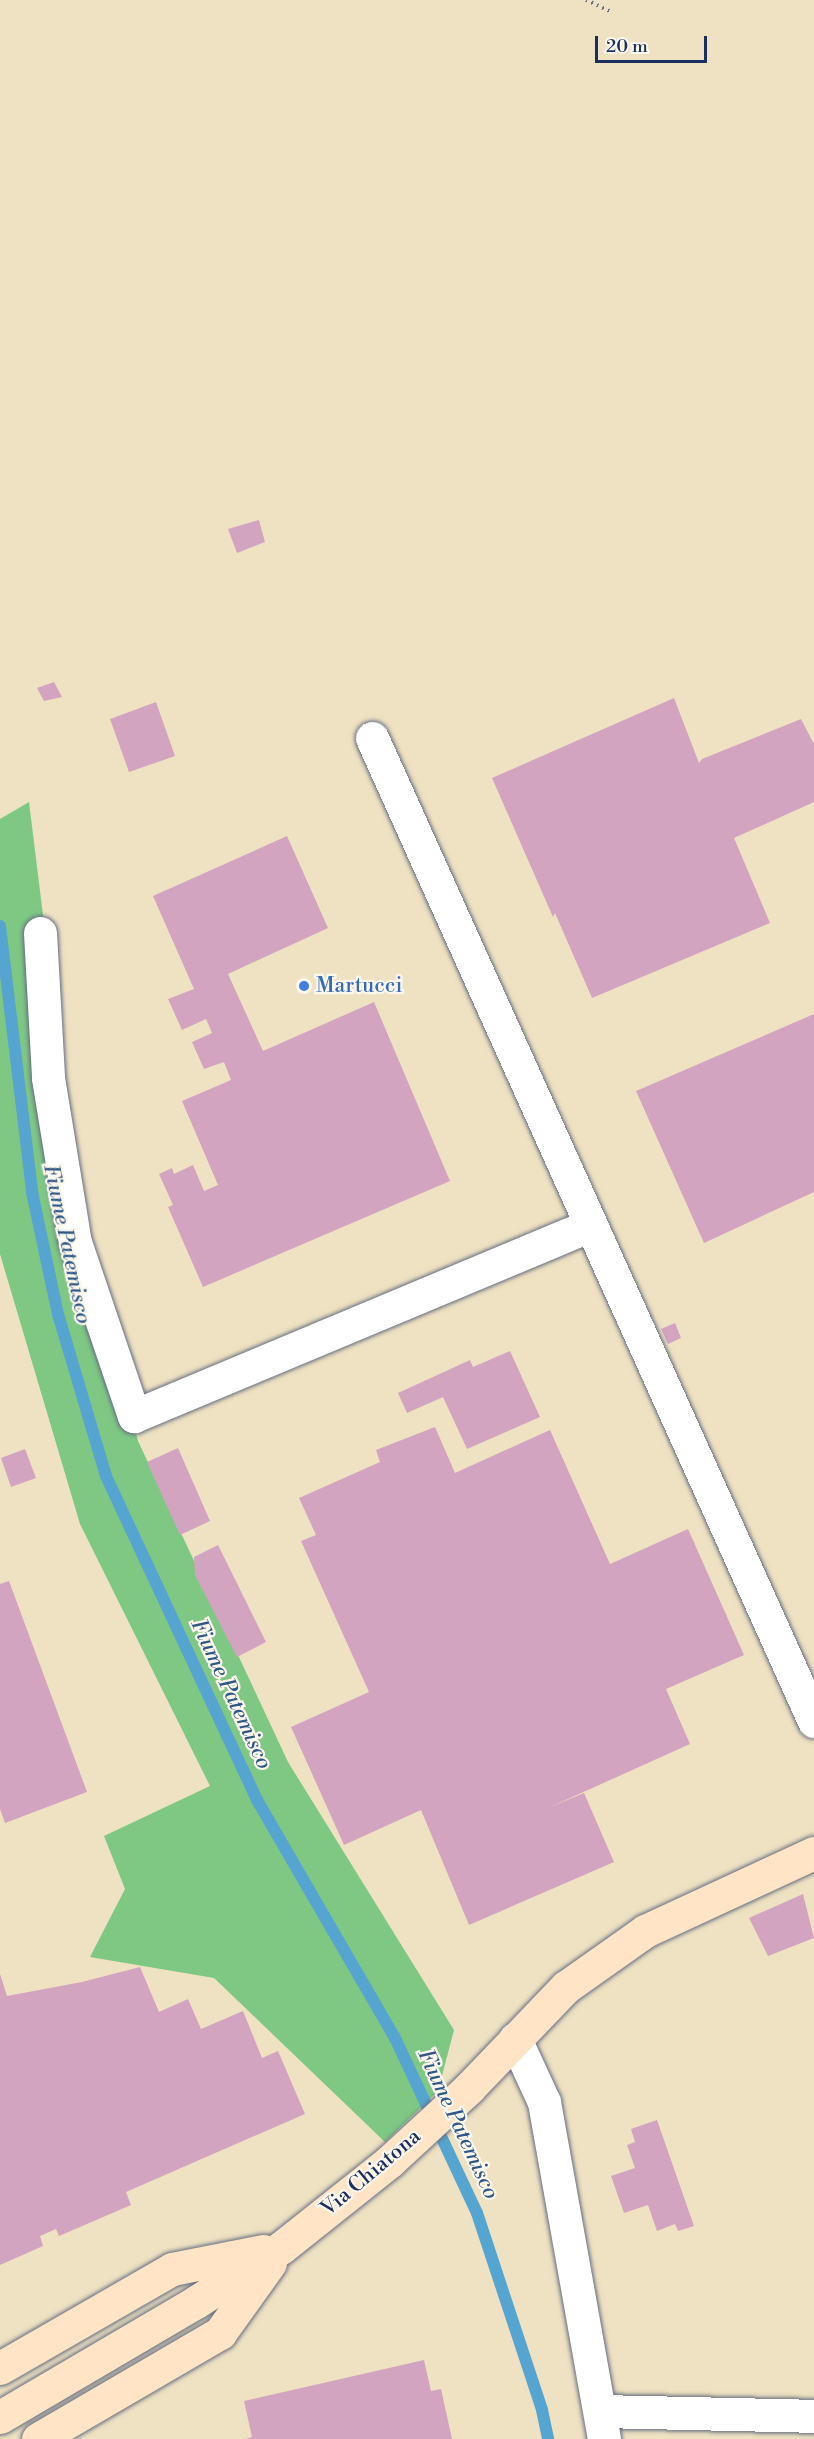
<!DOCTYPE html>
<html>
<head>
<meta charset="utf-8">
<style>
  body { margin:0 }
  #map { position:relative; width:814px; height:2439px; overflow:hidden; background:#efe2c2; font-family:"Libre Bodoni",serif }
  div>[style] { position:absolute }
  .green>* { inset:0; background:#7ec884 }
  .stream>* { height:12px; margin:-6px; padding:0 6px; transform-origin:6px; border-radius:6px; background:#56a5d0 }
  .building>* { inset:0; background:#d2a4c0 }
  .path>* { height:4px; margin-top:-2px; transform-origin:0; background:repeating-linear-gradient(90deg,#656e81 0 1.5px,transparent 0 6px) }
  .roads { filter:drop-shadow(0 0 2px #656e81) drop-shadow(0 0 2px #656e81) }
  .minor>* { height:33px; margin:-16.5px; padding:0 16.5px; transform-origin:16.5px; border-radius:16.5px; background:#fff }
  .secondary>* { height:33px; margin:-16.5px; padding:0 16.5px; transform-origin:16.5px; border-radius:16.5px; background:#ffe4c6 }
  .dots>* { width:16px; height:16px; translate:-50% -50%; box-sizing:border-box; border:3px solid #fbf7ec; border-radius:50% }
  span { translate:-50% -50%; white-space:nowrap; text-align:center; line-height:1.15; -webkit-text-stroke:4.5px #fbf7ec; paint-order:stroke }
  .shop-label { font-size:21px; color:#366cbe }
  .left { translate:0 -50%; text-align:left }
  .street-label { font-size:21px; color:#1b2f5e }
  .water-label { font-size:22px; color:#305886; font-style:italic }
  .scale { position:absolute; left:595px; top:36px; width:112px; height:27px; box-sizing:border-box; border:3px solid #1b2f5e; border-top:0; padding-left:8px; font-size:18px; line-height:21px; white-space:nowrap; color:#1b2f5e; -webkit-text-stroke:4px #fbf7ec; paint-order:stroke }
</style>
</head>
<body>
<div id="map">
  <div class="green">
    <i style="clip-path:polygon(29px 802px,80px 1214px,138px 1441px,288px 1762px,454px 2030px,438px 2091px,385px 2142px,214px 1978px,90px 1957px,125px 1889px,104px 1836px,210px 1786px,80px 1524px,0 1254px,0 819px)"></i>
  </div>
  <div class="stream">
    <i style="left:0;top:926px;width:268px;rotate:83.1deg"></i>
    <i style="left:32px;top:1192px;width:125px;rotate:78deg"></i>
    <i style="left:58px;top:1314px;width:169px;rotate:73.5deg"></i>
    <i style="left:106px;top:1476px;width:357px;rotate:65deg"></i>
    <i style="left:257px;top:1800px;width:275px;rotate:59.9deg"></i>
    <i style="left:395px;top:2038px;width:193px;rotate:64.9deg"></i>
    <i style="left:477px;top:2213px;width:207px;rotate:71.7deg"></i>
    <i style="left:542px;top:2410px;width:30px;rotate:78deg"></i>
  </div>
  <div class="building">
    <i style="clip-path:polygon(259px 520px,265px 542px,237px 553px,228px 529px)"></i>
    <i style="clip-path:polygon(54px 682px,62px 697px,44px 701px,37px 688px)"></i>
    <i style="clip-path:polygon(674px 698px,699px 763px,702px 759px,801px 719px,814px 744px,814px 802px,734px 838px,770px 923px,592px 998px,555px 913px,553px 917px,492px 778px)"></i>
    <i style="clip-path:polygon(156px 702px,175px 756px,129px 772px,110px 719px)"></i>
    <i style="clip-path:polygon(287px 836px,328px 928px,228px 974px,263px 1051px,374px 1002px,450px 1181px,203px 1287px,168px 1207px,173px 1205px,159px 1174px,172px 1168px,174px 1174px,193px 1165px,204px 1191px,218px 1185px,182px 1101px,231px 1080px,224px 1062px,204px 1069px,192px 1042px,212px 1033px,206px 1019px,182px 1030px,168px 999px,194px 989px,153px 896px)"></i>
    <i style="clip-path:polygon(814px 1014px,814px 1192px,704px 1243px,636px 1091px)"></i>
    <i style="clip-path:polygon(675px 1323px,681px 1338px,668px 1344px,661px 1329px)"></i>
    <i style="clip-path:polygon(510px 1351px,540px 1417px,467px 1449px,443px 1397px,407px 1413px,398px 1393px,470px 1360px,473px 1367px)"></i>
    <i style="clip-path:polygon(435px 1427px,455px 1473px,550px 1430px,610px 1564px,688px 1529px,744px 1655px,666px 1689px,690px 1744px,548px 1808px,584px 1793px,614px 1862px,469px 1925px,421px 1810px,344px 1845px,291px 1727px,369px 1692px,301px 1541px,316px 1535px,299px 1498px,380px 1462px,376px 1450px)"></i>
    <i style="clip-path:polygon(178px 1448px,210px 1521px,180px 1535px,147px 1462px)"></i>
    <i style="clip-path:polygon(25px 1449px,36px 1478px,11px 1487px,1px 1458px)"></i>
    <i style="clip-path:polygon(218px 1545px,266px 1642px,237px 1657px,195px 1575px,194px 1557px)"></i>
    <i style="clip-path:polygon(9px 1581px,87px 1792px,5px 1823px,0 1809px,0 1584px)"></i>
    <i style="clip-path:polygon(803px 1894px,814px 1938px,768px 1956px,749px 1918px)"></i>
    <i style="clip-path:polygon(140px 1967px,159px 2012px,188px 1999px,201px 2029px,243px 2011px,262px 2058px,278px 2051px,305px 2114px,126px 2192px,131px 2205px,59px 2236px,56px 2229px,40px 2236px,43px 2246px,0 2265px,0 1974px,7px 1996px,82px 1982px)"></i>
    <i style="clip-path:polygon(657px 2120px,694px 2226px,678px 2231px,675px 2224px,657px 2231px,648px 2205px,624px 2213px,611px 2176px,635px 2168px,627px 2145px,635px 2142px,631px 2129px)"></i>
    <i style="clip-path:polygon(424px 2360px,431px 2391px,441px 2389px,452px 2439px,245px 2439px,252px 2437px,244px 2401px)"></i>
  </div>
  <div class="path">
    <i style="left:586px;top:0;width:29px;rotate:25deg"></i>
  </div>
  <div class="roads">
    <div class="minor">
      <i style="left:372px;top:738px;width:1078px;rotate:65.79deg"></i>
      <i style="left:40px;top:933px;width:145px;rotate:86.8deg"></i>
      <i style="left:48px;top:1078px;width:166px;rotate:80.7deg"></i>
      <i style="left:75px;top:1242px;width:184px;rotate:71.3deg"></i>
      <i style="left:134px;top:1416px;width:495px;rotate:-22.7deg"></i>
      <i style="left:515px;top:2039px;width:69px;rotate:65.3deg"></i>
      <i style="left:544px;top:2102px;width:342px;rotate:79.9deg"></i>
      <i style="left:600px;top:2411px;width:214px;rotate:1.3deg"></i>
    </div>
    <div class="secondary">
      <i style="left:0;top:2368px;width:198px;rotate:-29.9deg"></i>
      <i style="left:172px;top:2269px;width:93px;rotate:-11.2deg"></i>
      <i style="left:0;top:2417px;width:227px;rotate:-30.4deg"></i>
      <i style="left:196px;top:2302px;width:102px;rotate:-32.6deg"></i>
      <i style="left:282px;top:2247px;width:138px;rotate:-38.5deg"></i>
      <i style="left:390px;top:2161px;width:108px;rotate:-42.7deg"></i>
      <i style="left:469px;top:2088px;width:140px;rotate:-46.2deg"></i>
      <i style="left:566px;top:1987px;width:97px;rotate:-35.3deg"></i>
      <i style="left:645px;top:1931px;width:186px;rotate:-24.8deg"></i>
      <i style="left:38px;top:2439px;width:211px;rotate:-30.2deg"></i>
      <i style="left:220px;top:2333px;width:86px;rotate:-54.5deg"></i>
    </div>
  </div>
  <div class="dots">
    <i style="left:304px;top:986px;background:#3f7fe0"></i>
  </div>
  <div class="shop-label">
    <span class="left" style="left:316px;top:986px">Martucci</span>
  </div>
  <div class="street-label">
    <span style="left:371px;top:2173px;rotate:-40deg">Via Chiatona</span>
  </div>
  <div class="water-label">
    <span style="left:67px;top:1244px;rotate:78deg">Fiume Patemisco</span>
    <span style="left:231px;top:1694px;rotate:65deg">Fiume Patemisco</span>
    <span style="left:458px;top:2124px;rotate:65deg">Fiume Patemisco</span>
  </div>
  <div class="scale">20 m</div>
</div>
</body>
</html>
